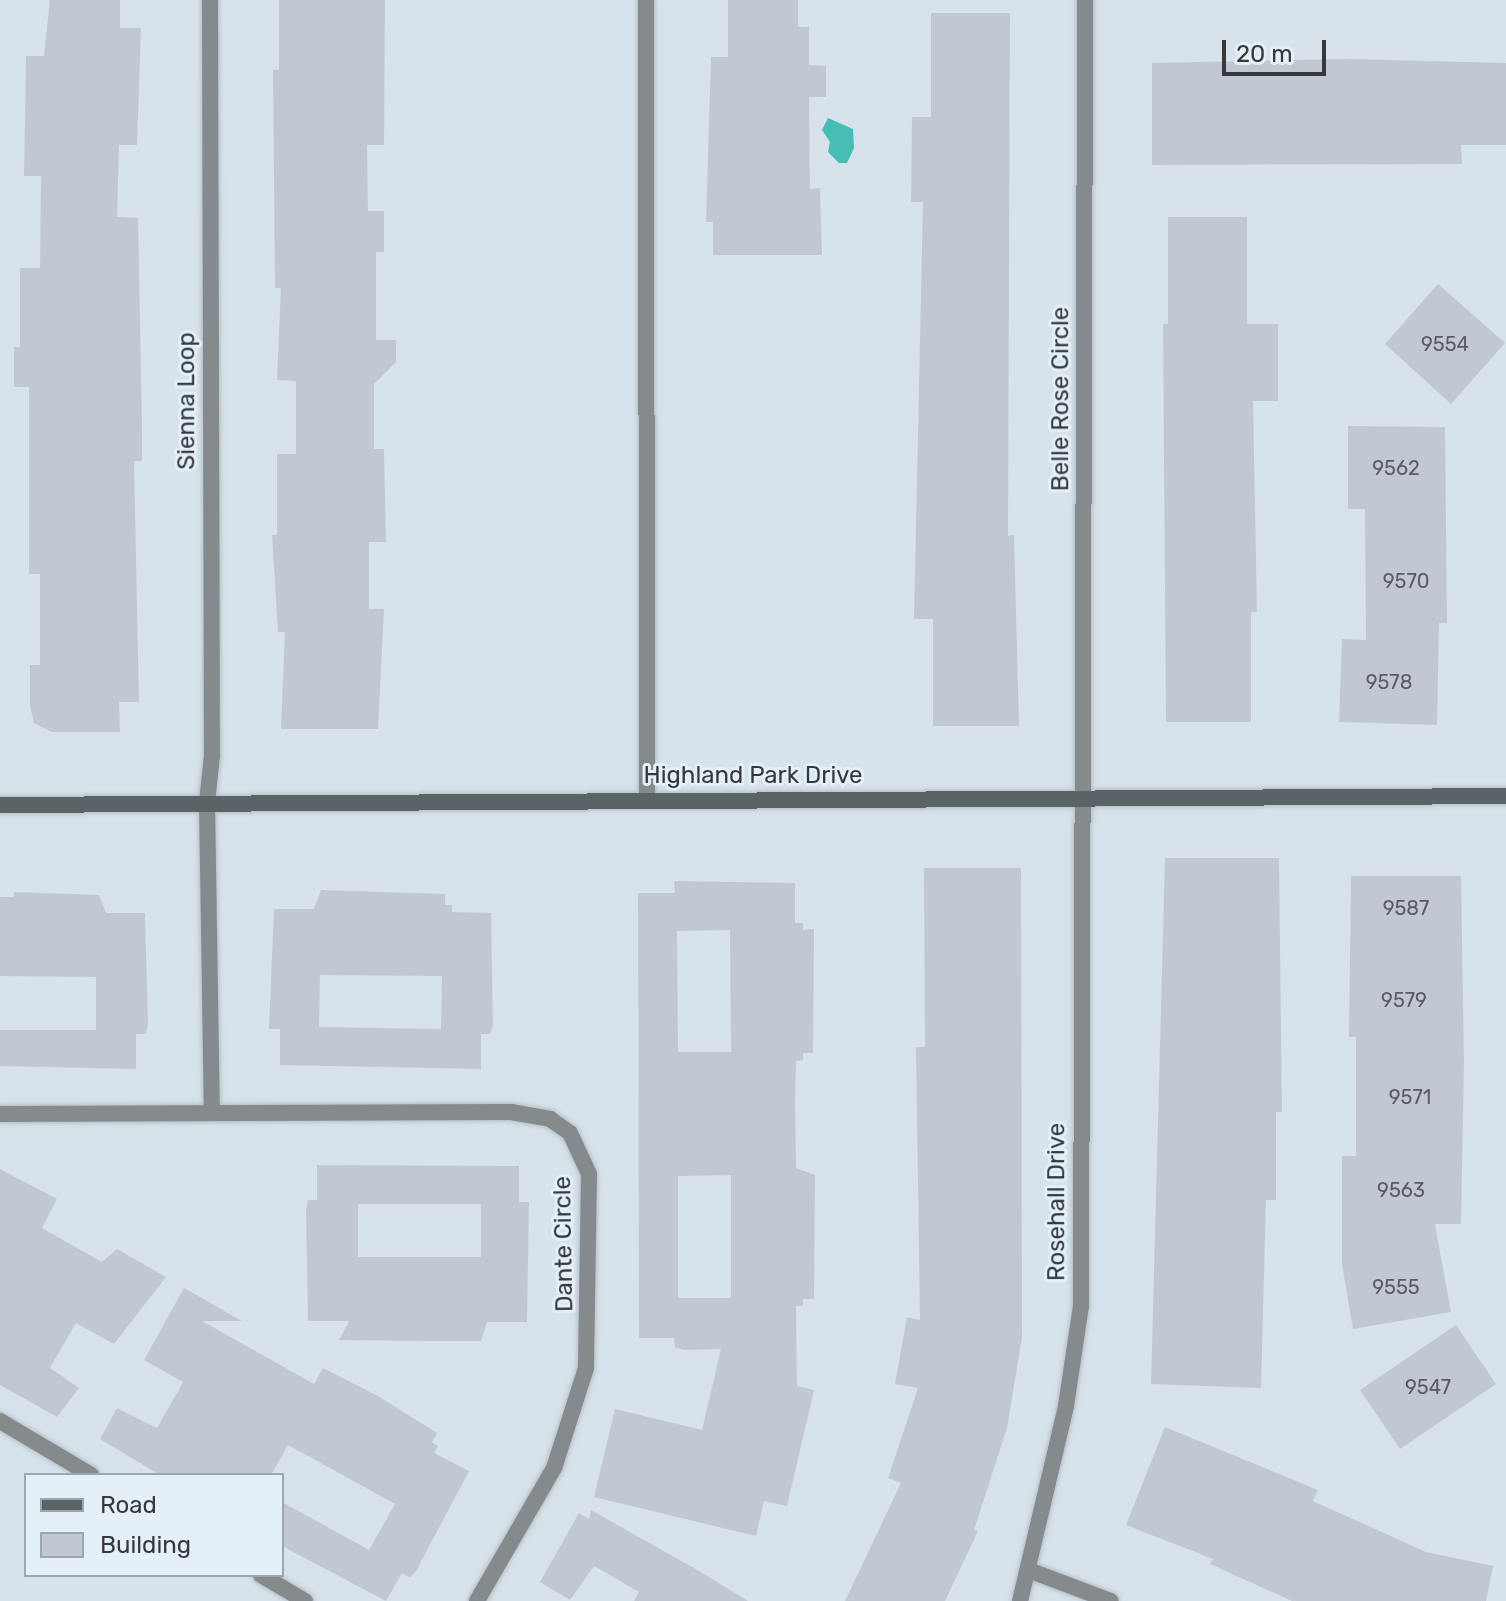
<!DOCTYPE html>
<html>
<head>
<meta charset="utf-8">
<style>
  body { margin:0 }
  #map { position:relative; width:1506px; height:1601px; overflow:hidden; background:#d7e2ea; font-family:Rubik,sans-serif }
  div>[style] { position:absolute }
  .water>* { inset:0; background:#46beb6 }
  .building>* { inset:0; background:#c2c8d3 }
  .roads { filter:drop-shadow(0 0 2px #b7c0c7) drop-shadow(0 0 2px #b7c0c7) }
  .street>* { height:16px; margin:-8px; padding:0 8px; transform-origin:8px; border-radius:8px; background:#858b8c }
  .secondary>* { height:16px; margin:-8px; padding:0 8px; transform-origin:8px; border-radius:8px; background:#5a6365 }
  span { translate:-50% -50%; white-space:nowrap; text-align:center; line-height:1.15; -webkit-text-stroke:6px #e4eff8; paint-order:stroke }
  .number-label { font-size:20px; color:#585d62 }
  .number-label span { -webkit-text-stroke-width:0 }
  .street-label { font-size:24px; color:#35393c }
  .legend { position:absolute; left:24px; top:1473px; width:260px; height:104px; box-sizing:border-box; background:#e4eff8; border:2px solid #9ea6ad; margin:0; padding:10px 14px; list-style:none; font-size:24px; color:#35393c }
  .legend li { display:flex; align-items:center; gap:16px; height:40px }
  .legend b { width:40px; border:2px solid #9ea6ad }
  .scale { position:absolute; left:1222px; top:40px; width:104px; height:36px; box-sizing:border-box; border:4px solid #35393c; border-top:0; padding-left:10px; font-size:24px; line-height:28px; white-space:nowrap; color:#35393c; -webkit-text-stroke:6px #e4eff8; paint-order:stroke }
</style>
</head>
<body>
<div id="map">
  <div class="water">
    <i style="clip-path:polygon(828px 118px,853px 129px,854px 148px,847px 163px,839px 163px,828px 152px,830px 142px,822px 130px)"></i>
  </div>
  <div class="building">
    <i style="clip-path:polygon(50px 0,120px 0,120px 28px,141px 28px,137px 145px,119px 145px,117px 217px,138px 218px,142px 426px,142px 461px,134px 461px,139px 702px,119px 702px,120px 732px,52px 732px,34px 723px,30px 706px,30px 665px,40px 665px,40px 574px,29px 574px,29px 387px,14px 387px,14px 347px,20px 347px,20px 268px,40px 268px,41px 176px,24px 176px,26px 56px,44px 56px)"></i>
    <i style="clip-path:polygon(279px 0,385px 0,384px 145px,367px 145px,368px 211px,384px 211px,384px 252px,376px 252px,376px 340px,396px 340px,396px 362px,374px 384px,374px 449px,384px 449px,386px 542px,369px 542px,369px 609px,384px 609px,378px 729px,281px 729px,285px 632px,278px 632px,272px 535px,277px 535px,277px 454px,296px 454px,296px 381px,277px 380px,281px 288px,275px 288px,273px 70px,279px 70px)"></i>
    <i style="clip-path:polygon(728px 0,798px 0,798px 27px,809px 27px,809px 65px,826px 66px,826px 97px,809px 97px,810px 189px,820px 188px,822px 255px,713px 255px,713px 222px,706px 222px,711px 57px,728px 57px)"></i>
    <i style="clip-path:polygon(931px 13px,1010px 13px,1008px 536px,1014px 535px,1019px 726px,933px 726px,933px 619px,914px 619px,923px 202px,911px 202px,912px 117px,931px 117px)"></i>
    <i style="clip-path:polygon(1349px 59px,1506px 63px,1506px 145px,1461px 145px,1462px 164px,1152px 165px,1152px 63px)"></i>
    <i style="clip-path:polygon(1168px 217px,1247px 217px,1247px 324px,1278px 324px,1278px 401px,1253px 401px,1257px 612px,1251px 612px,1251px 722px,1166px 722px,1163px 324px,1168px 324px)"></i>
    <i style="clip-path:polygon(1438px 284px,1505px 343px,1451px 404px,1385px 344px)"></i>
    <i style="clip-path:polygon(1348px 426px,1445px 427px,1447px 623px,1439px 623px,1437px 725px,1339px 722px,1342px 639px,1366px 640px,1365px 509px,1348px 509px)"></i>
    <i style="clip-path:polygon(1165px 858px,1279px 858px,1282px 1112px,1276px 1112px,1276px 1200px,1266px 1200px,1261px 1388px,1151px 1384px)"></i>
    <i style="clip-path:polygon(924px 868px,1021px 868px,1022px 1337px,1007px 1428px,974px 1530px,978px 1531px,945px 1601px,845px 1601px,901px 1483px,888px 1478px,918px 1388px,895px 1384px,907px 1317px,920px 1320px,916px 1047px,925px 1047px)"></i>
    <i style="clip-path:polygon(1351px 876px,1461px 876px,1464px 1063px,1461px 1224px,1435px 1224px,1451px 1312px,1353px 1329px,1342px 1264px,1342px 1156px,1356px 1156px,1356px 1037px,1349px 1037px)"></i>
    <i style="clip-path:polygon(evenodd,674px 881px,795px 883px,795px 923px,803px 923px,803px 930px,814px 929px,813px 1053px,803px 1053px,803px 1060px,796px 1061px,795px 1100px,796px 1168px,815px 1175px,814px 1299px,803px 1299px,803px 1306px,796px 1306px,797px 1386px,814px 1390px,787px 1506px,764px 1501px,756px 1536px,594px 1497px,615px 1409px,702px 1430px,721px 1349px,683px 1350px,675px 1347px,674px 1338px,639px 1338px,638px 893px,675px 893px,674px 881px,730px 930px,731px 1052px,678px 1052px,677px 931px,730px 930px,674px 881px,731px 1175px,731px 1298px,678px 1298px,678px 1176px,731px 1175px)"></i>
    <i style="clip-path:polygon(evenodd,321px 890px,445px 894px,445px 905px,452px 905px,452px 912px,491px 913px,493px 1026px,490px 1034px,481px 1034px,481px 1069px,280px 1065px,280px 1029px,269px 1029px,274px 909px,314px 909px,321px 890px,320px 975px,442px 976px,441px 1029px,319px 1027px,320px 975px)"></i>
    <i style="clip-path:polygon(14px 892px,99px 895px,106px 913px,145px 913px,148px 1026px,145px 1034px,136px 1034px,136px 1069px,0 1066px,0 1030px,96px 1030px,96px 977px,0 976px,0 897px,14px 897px)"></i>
    <i style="clip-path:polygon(evenodd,317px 1165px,519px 1166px,519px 1202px,529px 1202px,527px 1322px,487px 1322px,481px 1341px,426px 1341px,339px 1340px,349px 1321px,308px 1321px,306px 1209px,308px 1200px,317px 1200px,317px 1165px,358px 1204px,481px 1204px,481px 1257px,358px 1257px,358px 1204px)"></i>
    <i style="clip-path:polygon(0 1169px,57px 1199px,42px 1228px,102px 1262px,117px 1249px,166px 1277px,114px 1344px,76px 1323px,50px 1368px,79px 1388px,57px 1417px,0 1385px)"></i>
    <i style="clip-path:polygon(184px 1288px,242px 1321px,202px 1321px,314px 1384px,323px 1368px,378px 1396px,437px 1433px,432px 1442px,438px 1446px,434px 1453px,469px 1471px,416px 1571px,410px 1578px,402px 1573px,386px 1601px,282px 1546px,282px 1502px,369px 1550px,395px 1504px,288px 1445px,271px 1475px,160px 1475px,100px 1439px,117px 1408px,157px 1428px,183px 1382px,144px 1360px)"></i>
    <i style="clip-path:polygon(1456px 1325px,1496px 1384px,1400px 1449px,1360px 1390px)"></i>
    <i style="clip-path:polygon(1165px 1427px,1318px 1490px,1313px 1501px,1426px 1552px,1493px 1566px,1486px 1601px,1292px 1601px,1210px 1564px,1213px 1559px,1126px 1525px)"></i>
    <i style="clip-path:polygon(591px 1510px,699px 1571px,748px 1601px,634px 1601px,639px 1592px,594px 1566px,570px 1600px,540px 1582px,579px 1513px,589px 1519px)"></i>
  </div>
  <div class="roads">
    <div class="street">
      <i style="left:210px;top:0;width:756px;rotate:89.85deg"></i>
      <i style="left:212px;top:756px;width:46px;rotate:96.2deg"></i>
      <i style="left:207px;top:802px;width:311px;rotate:89.1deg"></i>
      <i style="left:646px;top:0;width:801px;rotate:89.93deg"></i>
      <i style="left:0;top:1114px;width:511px;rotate:-0.22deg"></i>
      <i style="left:511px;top:1112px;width:40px;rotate:10deg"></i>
      <i style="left:550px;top:1119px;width:24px;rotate:35deg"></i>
      <i style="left:570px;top:1133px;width:45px;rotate:65.1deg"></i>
      <i style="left:589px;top:1174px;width:194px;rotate:90.9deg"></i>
      <i style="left:586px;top:1368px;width:105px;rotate:107.7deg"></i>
      <i style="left:554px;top:1468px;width:154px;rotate:120.1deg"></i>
      <i style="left:0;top:1421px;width:106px;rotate:30.7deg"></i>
      <i style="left:1031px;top:1571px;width:85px;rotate:20.6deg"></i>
      <i style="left:261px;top:1575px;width:51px;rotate:30.6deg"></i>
      <i style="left:1020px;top:1601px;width:200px;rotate:-76.7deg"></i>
      <i style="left:1066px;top:1406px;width:101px;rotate:-81.5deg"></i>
      <i style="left:1081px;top:1306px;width:1306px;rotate:-89.82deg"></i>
    </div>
    <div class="secondary">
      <i style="left:0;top:805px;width:1506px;rotate:-0.34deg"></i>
    </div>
  </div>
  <div class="number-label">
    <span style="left:1445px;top:344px">9554</span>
    <span style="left:1396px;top:468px">9562</span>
    <span style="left:1406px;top:581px">9570</span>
    <span style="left:1389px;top:682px">9578</span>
    <span style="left:1406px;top:908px">9587</span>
    <span style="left:1404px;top:1000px">9579</span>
    <span style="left:1410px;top:1097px">9571</span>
    <span style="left:1401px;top:1190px">9563</span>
    <span style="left:1396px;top:1287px">9555</span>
    <span style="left:1428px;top:1387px">9547</span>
  </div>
  <div class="street-label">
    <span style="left:1061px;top:399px;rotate:-90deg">Belle Rose Circle</span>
    <span style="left:187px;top:401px;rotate:-90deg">Sienna Loop</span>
    <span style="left:753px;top:776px">Highland Park Drive</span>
    <span style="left:1057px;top:1202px;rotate:-90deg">Rosehall Drive</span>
    <span style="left:564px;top:1244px;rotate:-91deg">Dante Circle</span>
  </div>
  <ul class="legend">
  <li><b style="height:10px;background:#5a6365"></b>Road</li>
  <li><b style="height:22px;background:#c2c8d3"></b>Building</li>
  </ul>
  <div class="scale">20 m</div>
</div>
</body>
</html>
